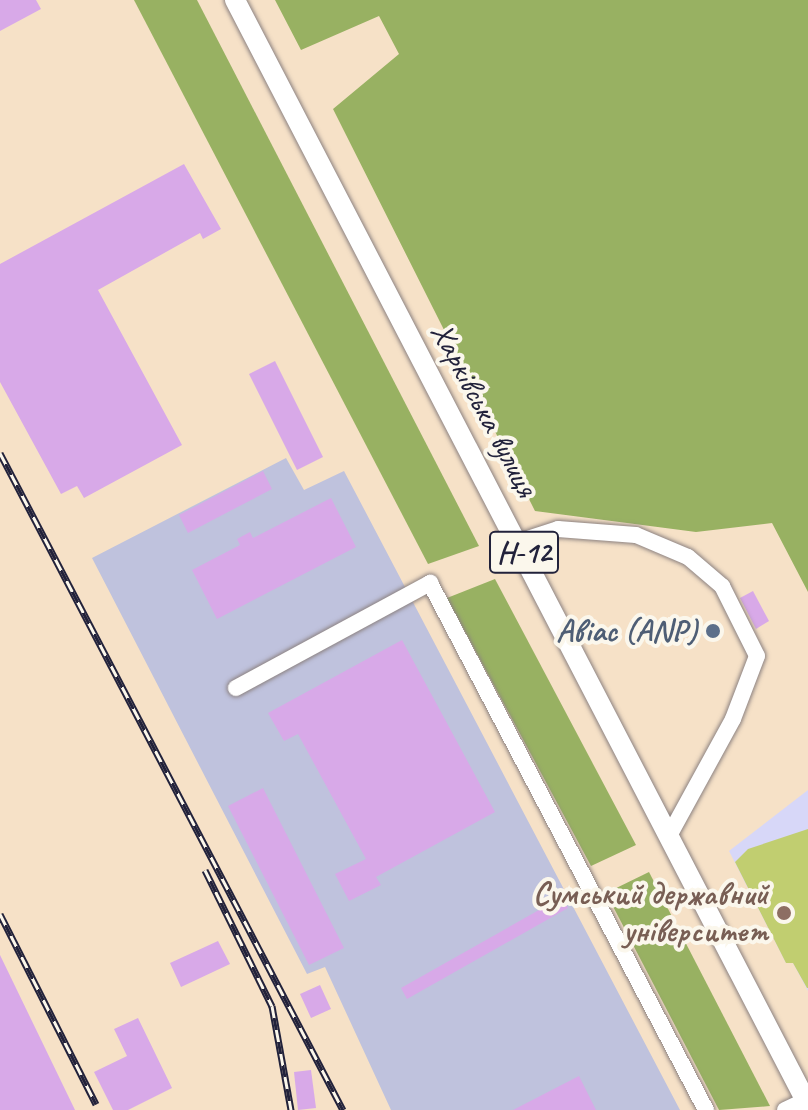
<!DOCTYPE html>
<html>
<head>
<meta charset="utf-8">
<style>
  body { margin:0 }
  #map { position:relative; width:808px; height:1110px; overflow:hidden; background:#f6e1c7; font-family:Caveat,sans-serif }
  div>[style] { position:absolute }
  .built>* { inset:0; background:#d7d7f8 }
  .industrial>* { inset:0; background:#bfc2dd }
  .green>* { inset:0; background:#c1ce70 }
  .forest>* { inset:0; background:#98b162 }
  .building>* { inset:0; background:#d8a9e8 }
  .roads { filter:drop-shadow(0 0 2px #8c8281) drop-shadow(0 0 2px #8c8281) }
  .minor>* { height:16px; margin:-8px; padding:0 8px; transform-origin:8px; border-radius:8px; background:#fff }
  .major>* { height:20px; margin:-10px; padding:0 10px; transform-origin:10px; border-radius:10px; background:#fff }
  .rail>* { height:7px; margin-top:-3.5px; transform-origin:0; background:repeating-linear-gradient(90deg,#fbf7ec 0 12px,#22223b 0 24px); box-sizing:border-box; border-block:2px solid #22223b }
  .dots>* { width:22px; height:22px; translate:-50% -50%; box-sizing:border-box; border:4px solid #fbf7ec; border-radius:50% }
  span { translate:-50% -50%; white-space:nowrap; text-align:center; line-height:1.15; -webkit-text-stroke:8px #fbf7ec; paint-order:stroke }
  .shield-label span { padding:2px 6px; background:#fbf7ec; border:2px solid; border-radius:6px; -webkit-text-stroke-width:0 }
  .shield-label { font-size:30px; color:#22223b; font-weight:700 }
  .street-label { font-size:32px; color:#22223b }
  .service-label { font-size:32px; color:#4e5e75; font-weight:700 }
  .right { translate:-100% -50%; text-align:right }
  .education-label { font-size:32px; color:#785e54; font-weight:700 }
</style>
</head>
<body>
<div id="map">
  <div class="built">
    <i style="clip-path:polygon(808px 790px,808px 991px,793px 963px,786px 963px,729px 851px)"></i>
  </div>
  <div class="industrial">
    <i style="clip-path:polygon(286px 458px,304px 490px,344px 471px,680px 1110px,391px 1110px,325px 967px,307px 974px,92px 558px)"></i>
  </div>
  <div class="green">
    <i style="clip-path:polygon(808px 829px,808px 988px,807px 988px,793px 963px,786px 963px,735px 862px,748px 849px)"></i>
  </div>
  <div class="forest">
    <i style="clip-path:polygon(134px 0,197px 0,479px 546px,428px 564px)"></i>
    <i style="clip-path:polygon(275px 0,808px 0,808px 592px,772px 523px,696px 532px,535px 511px,333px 109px,399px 54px,379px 16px,301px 50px)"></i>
    <i style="clip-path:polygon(495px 579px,636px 845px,591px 866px,447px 598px)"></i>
    <i style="clip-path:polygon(649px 872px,770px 1106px,719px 1110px,606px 893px)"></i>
  </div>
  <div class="building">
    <i style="clip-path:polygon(0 0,36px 0,41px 9px,0 31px)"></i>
    <i style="clip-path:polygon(184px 164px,221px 229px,203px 239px,200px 233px,98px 290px,182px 445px,84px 498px,77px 486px,61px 494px,0 382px,0 264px)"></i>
    <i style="clip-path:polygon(275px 361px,323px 457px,297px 470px,249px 374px)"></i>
    <i style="clip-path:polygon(263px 471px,272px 489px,188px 533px,179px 515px)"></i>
    <i style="clip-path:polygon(331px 498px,356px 547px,217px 619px,192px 570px,240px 545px,237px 539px,250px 532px,253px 538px)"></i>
    <i style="clip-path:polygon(753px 591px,769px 621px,756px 629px,740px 598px)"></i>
    <i style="clip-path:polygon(402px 640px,495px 812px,376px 877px,381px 885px,349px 901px,335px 874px,366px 859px,298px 734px,284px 741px,268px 713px)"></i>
    <i style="clip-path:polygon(263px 788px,344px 948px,309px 965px,228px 806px)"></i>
    <i style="clip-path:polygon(562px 897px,568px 908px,407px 999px,401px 988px)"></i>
    <i style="clip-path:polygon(218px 941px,230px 964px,181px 987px,170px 963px)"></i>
    <i style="clip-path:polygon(0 955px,75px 1110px,0 1110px)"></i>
    <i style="clip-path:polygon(320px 985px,331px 1009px,311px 1018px,300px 994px)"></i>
    <i style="clip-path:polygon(138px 1018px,172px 1088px,128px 1110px,113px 1110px,94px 1072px,127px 1056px,114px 1029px)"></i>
    <i style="clip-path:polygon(311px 1070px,316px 1108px,298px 1110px,294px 1072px)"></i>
    <i style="clip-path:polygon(579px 1076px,596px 1110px,513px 1110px)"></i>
  </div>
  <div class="roads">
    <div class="minor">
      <i style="left:518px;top:542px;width:42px;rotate:-18deg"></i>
      <i style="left:558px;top:529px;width:78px;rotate:4.4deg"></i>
      <i style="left:636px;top:535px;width:56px;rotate:22.9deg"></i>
      <i style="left:688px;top:557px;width:45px;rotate:40.5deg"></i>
      <i style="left:722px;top:586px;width:78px;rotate:63.4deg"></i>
      <i style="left:757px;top:656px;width:67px;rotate:110.9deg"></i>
      <i style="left:733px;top:719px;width:131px;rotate:118.7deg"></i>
      <i style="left:236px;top:688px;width:221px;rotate:-28.4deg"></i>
      <i style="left:430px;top:583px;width:595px;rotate:62.36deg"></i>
      <i style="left:785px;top:1110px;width:23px;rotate:-25deg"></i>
    </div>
    <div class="major">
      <i style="left:235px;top:0;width:1245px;rotate:62.59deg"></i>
    </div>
  </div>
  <div class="rail">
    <i style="left:0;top:453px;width:741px;rotate:62.43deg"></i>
    <i style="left:205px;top:870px;width:152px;rotate:63.8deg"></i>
    <i style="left:272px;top:1006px;width:106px;rotate:79.6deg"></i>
    <i style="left:0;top:914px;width:213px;rotate:63.2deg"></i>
  </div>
  <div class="dots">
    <i style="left:713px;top:631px;background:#5c6f8a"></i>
    <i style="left:784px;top:913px;background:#8d6e63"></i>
  </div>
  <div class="shield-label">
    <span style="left:524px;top:552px">Н-12</span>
  </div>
  <div class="street-label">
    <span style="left:484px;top:410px;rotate:62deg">Харківська вулиця</span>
  </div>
  <div class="service-label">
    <span class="right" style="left:697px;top:631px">Авіас (ANP)</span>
  </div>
  <div class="education-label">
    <span class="right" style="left:768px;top:913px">Сумський державний<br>університет</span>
  </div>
</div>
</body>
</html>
